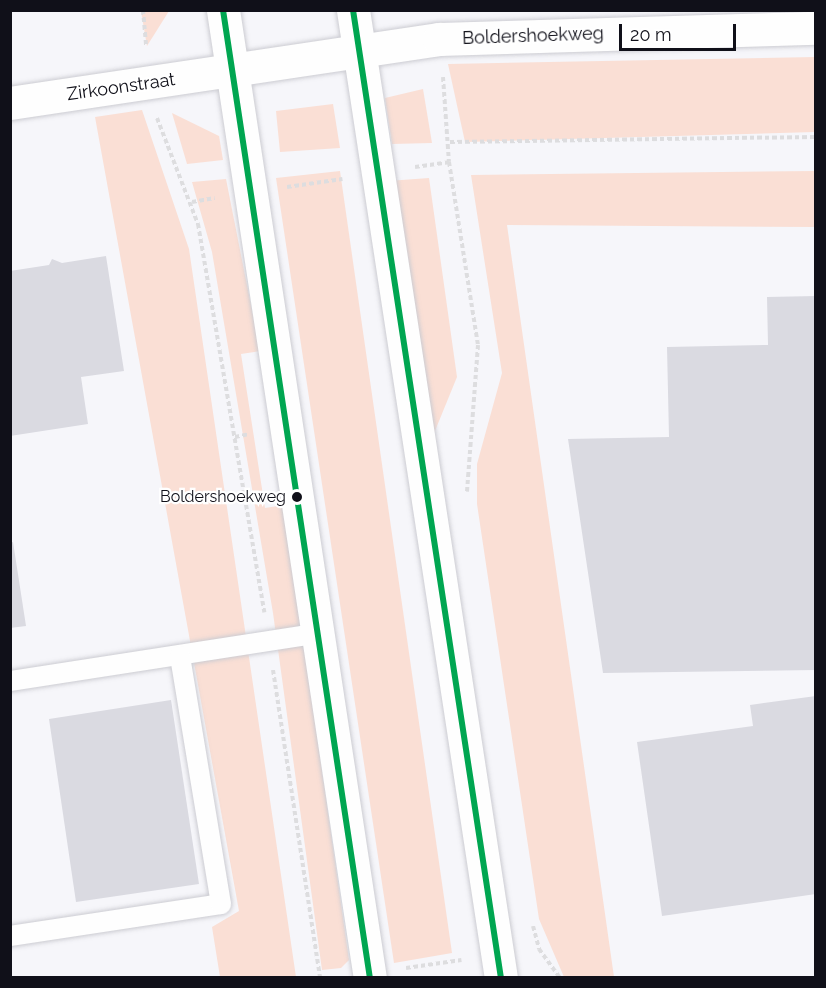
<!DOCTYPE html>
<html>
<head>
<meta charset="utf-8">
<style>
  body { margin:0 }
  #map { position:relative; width:826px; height:988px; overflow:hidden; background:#f6f6fa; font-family:Raleway,sans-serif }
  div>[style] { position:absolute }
  .green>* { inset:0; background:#fadfd5 }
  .building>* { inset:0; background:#dadae1 }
  .path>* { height:4px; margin-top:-2px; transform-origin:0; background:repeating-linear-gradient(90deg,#dddddf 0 4.5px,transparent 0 7.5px) }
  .roads { filter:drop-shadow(0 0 2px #ccccd2) drop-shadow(0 0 2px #ccccd2) }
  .service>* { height:20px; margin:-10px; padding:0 10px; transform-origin:10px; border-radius:10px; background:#fefefe }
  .minor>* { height:33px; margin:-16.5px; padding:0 16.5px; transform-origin:16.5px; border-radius:16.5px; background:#fefefe }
  .tertiary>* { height:33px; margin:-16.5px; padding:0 16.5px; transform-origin:16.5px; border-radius:16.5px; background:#fefefe }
  .secondary>* { height:33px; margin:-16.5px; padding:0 16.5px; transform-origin:16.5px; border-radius:16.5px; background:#fefefe }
  .bus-1>* { height:6px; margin:-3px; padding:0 3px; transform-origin:3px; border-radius:3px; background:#00a651 }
  .dots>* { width:16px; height:16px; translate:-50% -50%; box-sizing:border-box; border:3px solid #fff; border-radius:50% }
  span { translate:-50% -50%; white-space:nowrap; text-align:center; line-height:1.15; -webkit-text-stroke:4.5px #fff; paint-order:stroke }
  .bus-label { font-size:16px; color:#101019 }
  .right { translate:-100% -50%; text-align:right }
  .street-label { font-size:18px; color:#101019 }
  .frame { position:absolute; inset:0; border:12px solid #101019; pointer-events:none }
  .scale { position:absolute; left:619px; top:24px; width:117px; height:27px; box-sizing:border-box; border:3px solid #101019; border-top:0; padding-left:8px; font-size:18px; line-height:21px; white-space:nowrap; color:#101019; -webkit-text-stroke:4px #fff; paint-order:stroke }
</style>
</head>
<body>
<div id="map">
  <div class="green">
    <i style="clip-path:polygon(141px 11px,169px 11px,147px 46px)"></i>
    <i style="clip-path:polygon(815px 57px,815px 132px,465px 142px,448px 64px)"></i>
    <i style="clip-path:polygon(423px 89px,432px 143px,392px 144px,385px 98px)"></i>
    <i style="clip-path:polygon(333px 104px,340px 148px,280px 152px,276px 111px)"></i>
    <i style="clip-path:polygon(142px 110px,189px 249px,296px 977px,220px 977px,212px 927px,239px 911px,95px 117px)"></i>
    <i style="clip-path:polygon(172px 113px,219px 136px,223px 160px,187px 164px)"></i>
    <i style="clip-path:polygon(340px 171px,452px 953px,394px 963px,276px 178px)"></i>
    <i style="clip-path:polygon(815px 171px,815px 227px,507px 225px,614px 977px,564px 977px,539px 919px,477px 504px,477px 464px,502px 373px,471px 175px)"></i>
    <i style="clip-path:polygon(429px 178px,457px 377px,428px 448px,388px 181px)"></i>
    <i style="clip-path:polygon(226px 179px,260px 351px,241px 354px,265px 508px,284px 505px,349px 960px,341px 968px,322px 970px,273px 613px,212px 252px,192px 182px)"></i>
  </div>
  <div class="building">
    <i style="clip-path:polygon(106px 256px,124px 371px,81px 377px,88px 424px,10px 436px,10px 271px,49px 265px,52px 259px,62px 263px)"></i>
    <i style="clip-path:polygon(816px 296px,816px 670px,603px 673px,568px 439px,669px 437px,667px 347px,768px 345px,767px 297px)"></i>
    <i style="clip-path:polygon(13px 542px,26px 626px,10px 628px,10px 543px)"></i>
    <i style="clip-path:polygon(816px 696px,816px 894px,662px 916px,637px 742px,753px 726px,750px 705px)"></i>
    <i style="clip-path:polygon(171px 700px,199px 884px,76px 902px,49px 719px)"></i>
  </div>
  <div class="path">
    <i style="left:143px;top:10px;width:36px;rotate:85deg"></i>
    <i style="left:443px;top:77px;width:85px;rotate:86deg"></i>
    <i style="left:449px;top:162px;width:185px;rotate:81deg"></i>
    <i style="left:478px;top:345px;width:147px;rotate:94.3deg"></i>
    <i style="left:157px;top:118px;width:114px;rotate:68.9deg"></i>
    <i style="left:198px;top:224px;width:394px;rotate:80.3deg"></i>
    <i style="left:450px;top:142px;width:366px;rotate:-0.8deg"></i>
    <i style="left:415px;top:167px;width:34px;rotate:-8deg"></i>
    <i style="left:287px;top:187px;width:56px;rotate:-8.3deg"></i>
    <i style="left:192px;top:202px;width:23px;rotate:-10deg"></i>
    <i style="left:235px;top:437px;width:14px;rotate:-12deg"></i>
    <i style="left:273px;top:670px;width:312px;rotate:81.3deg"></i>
    <i style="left:533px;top:926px;width:24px;rotate:75deg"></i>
    <i style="left:539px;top:949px;width:36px;rotate:54deg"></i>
    <i style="left:406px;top:968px;width:56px;rotate:-8.3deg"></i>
  </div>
  <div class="roads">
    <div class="service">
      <i style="left:10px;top:681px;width:313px;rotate:-8.8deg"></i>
      <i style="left:10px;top:936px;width:213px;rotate:-8.6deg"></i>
      <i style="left:221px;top:904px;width:251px;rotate:-99.4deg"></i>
    </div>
    <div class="minor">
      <i style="left:10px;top:103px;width:224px;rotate:-8.5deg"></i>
    </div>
    <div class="tertiary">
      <i style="left:232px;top:70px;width:209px;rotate:-8.5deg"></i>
      <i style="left:439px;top:39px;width:377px;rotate:-1.7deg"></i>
    </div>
    <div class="secondary">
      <i style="left:223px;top:10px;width:979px;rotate:81.37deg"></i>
      <i style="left:353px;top:10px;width:979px;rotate:81.31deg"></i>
    </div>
  </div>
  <div class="bus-1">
    <i style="left:223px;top:10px;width:979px;rotate:81.37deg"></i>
    <i style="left:353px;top:10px;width:979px;rotate:81.31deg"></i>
  </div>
  <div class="dots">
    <i style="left:297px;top:497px;background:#101019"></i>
  </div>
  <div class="bus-label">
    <span class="right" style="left:286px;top:497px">Boldershoekweg</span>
  </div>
  <div class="street-label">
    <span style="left:533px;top:36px;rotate:-2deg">Boldershoekweg</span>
    <span style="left:121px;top:87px;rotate:-8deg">Zirkoonstraat</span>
  </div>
  <div class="frame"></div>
  <div class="scale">20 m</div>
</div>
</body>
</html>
